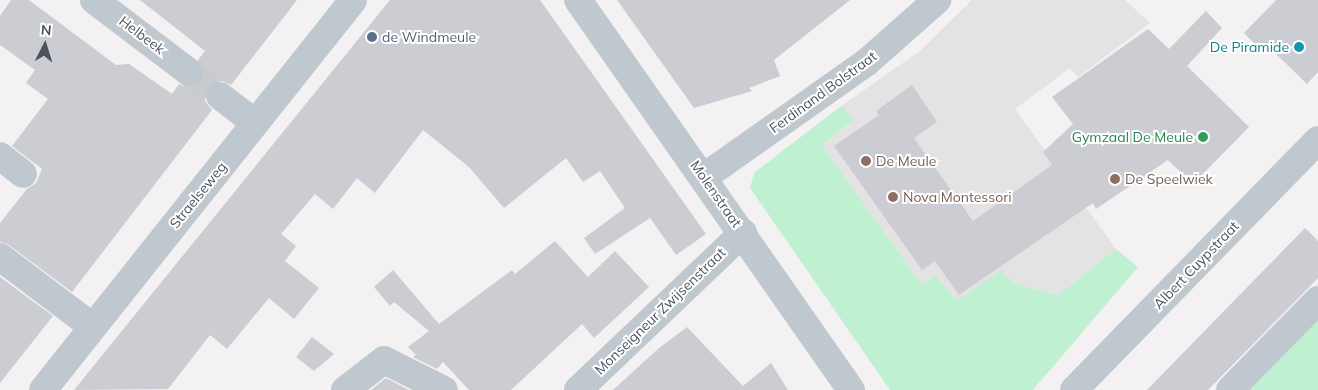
<!DOCTYPE html>
<html>
<head>
<meta charset="utf-8">
<style>
  body { margin:0 }
  #map { position:relative; width:1318px; height:390px; overflow:hidden; background:#f3f1f1; font-family:Mulish,sans-serif }
  div>[style] { position:absolute }
  .education>* { inset:0; background:#e4e2e3 }
  .green>* { inset:0; background:#c0f0d2 }
  .building>* { inset:0; background:#cbcdd3 }
  .minor-tunnel>* { height:28px; margin-top:-14px; transform-origin:0; background:repeating-linear-gradient(90deg,#c8cacc 0 28px,transparent 0 42px) }
  .minor>* { height:28px; margin:-14px; padding:0 14px; transform-origin:14px; border-radius:14px; background:#bfc8cf }
  .dots>* { width:14px; height:14px; translate:-50% -50%; box-sizing:border-box; border:2px solid #fff; border-radius:50% }
  span { translate:-50% -50%; white-space:nowrap; text-align:center; line-height:1.15; -webkit-text-stroke:4px #fff; paint-order:stroke }
  .street-label { font-size:14px; color:#49545e }
  .service-label { font-size:14px; color:#4e5e75 }
  .left { translate:0 -50%; text-align:left }
  .culture-label { font-size:14px; color:#0d838f }
  .right { translate:-100% -50%; text-align:right }
  .leisure-label { font-size:14px; color:#27864d }
  .education-label { font-size:14px; color:#785e54 }
  .north { position:absolute; left:20px; top:20px; width:50px; height:50px; -webkit-text-stroke:4px #fff; paint-order:stroke; rotate:5deg; font-size:14px; font-weight:700; line-height:20px; text-align:center; color:#49545e }
  .north::after { content:''; display:block; margin:auto; width:18px; height:22px; background:#49545e; clip-path:polygon(50% 0,100% 100%,50% 72%,0 100%) }
</style>
</head>
<body>
<div id="map">
  <div class="education">
    <i style="clip-path:polygon(972px 0,1125px 0,1150px 23px,1078px 77px,1070px 68px,1015px 109px,1116px 249px,1058px 295px,1013px 283px,957px 301px,935px 275px,922px 285px,822px 145px,853px 121px,841px 106px,920px 51px)"></i>
  </div>
  <div class="green">
    <i style="clip-path:polygon(841px 106px,854px 120px,822px 145px,922px 285px,935px 275px,957px 301px,1002px 270px,1013px 283px,1058px 295px,1116px 249px,1138px 267px,1033px 390px,890px 390px,750px 188px,754px 173px)"></i>
    <i style="clip-path:polygon(1318px 318px,1318px 390px,1249px 390px)"></i>
  </div>
  <div class="building">
    <i style="clip-path:polygon(11px 0,29px 0,116px 65px,129px 64px,172px 94px,179px 84px,188px 88px,201px 82px,204px 73px,198px 60px,205px 51px,140px 0,297px 0,231px 85px,222px 81px,208px 86px,205px 101px,212px 110px,72px 292px,9px 245px,0 242px,0 223px,27px 189px,36px 183px,42px 169px,12px 146px,48px 99px,26px 83px,35px 70px,0 45px,0 16px)"></i>
    <i style="clip-path:polygon(390px 0,540px 0,706px 234px,676px 255px,650px 218px,595px 254px,584px 238px,625px 208px,600px 171px,583px 182px,566px 158px,504px 208px,469px 167px,423px 130px,375px 193px,357px 178px,333px 209px,315px 194px,281px 234px,296px 246px,285px 261px,319px 288px,294px 319px,269px 298px,227px 349px,210px 335px,168px 389px,74px 390px)"></i>
    <i style="clip-path:polygon(617px 0,850px 0,774px 60px,780px 76px,749px 88px,752px 91px,694px 108px)"></i>
    <i style="clip-path:polygon(1276px 0,1318px 0,1318px 72px,1307px 84px,1266px 44px,1261px 50px,1244px 33px)"></i>
    <i style="clip-path:polygon(1206px 11px,1222px 28px,1187px 66px,1249px 127px,1193px 184px,1168px 160px,1096px 209px,1093px 203px,959px 295px,935px 261px,922px 270px,834px 146px,879px 115px,876px 111px,912px 85px,937px 122px,914px 138px,973px 221px,1052px 165px,1043px 152px,1073px 124px,1052px 97px,1148px 29px,1169px 49px)"></i>
    <i style="clip-path:polygon(1305px 228px,1318px 241px,1318px 278px,1208px 390px,1147px 390px)"></i>
    <i style="clip-path:polygon(555px 241px,588px 277px,615px 251px,649px 287px,594px 338px,582px 324px,511px 390px,469px 390px,443px 362px,437px 369px,413px 357px,416px 355px,408px 347px,429px 331px,394px 302px,390px 306px,374px 287px,393px 270px,439px 324px,512px 270px,515px 274px)"></i>
    <i style="clip-path:polygon(0 277px,53px 316px,0 383px)"></i>
    <i style="clip-path:polygon(687px 327px,743px 386px,771px 363px,788px 390px,613px 390px,659px 348px)"></i>
    <i style="clip-path:polygon(312px 337px,334px 354px,314px 371px,296px 357px)"></i>
    <i style="clip-path:polygon(386px 378px,409px 390px,371px 390px)"></i>
  </div>
  <div class="minor-tunnel">
    <i style="left:189px;top:72px;width:39px;rotate:38deg"></i>
  </div>
  <div class="minor">
    <i style="left:94px;top:0;width:119px;rotate:37.2deg"></i>
    <i style="left:578px;top:0;width:476px;rotate:55deg"></i>
    <i style="left:220px;top:96px;width:44px;rotate:37.6deg"></i>
    <i style="left:0;top:156px;width:29px;rotate:38deg"></i>
    <i style="left:704px;top:177px;width:199px;rotate:-35.2deg"></i>
    <i style="left:867px;top:62px;width:94px;rotate:-41.5deg"></i>
    <i style="left:0;top:257px;width:116px;rotate:37deg"></i>
    <i style="left:43px;top:390px;width:498px;rotate:-51.5deg"></i>
    <i style="left:345px;top:390px;width:49px;rotate:-37.6deg"></i>
    <i style="left:384px;top:360px;width:67px;rotate:26.6deg"></i>
    <i style="left:578px;top:390px;width:228px;rotate:-43.6deg"></i>
    <i style="left:1074px;top:390px;width:349px;rotate:-45.7deg"></i>
    <i style="left:1230px;top:390px;width:126px;rotate:-45.6deg"></i>
  </div>
  <div class="dots">
    <i style="left:372px;top:37px;background:#5c6f8a"></i>
    <i style="left:1299px;top:47px;background:#0f9aa8"></i>
    <i style="left:1203px;top:137px;background:#2e9e5b"></i>
    <i style="left:866px;top:161px;background:#8d6e63"></i>
    <i style="left:1115px;top:179px;background:#8d6e63"></i>
    <i style="left:893px;top:197px;background:#8d6e63"></i>
  </div>
  <div class="street-label">
    <span style="left:142px;top:35px;rotate:37deg">Helbeek</span>
    <span style="left:823px;top:92px;rotate:-36deg">Ferdinand Bolstraat</span>
    <span style="left:716px;top:194px;rotate:55deg">Molenstraat</span>
    <span style="left:198px;top:195px;rotate:-51deg">Straelseweg</span>
    <span style="left:1196px;top:265px;rotate:-46deg">Albert Cuypstraat</span>
    <span style="left:660px;top:311px;rotate:-44deg">Monseigneur Zwijsenstraat</span>
  </div>
  <div class="service-label">
    <span class="left" style="left:382px;top:37px">de Windmeule</span>
  </div>
  <div class="culture-label">
    <span class="right" style="left:1289px;top:47px">De Piramide</span>
  </div>
  <div class="leisure-label">
    <span class="right" style="left:1193px;top:137px">Gymzaal De Meule</span>
  </div>
  <div class="education-label">
    <span class="left" style="left:876px;top:161px">De Meule</span>
    <span class="left" style="left:1125px;top:179px">De Speelwiek</span>
    <span class="left" style="left:903px;top:197px">Nova Montessori</span>
  </div>
  <div class="north">N</div>
</div>
</body>
</html>
